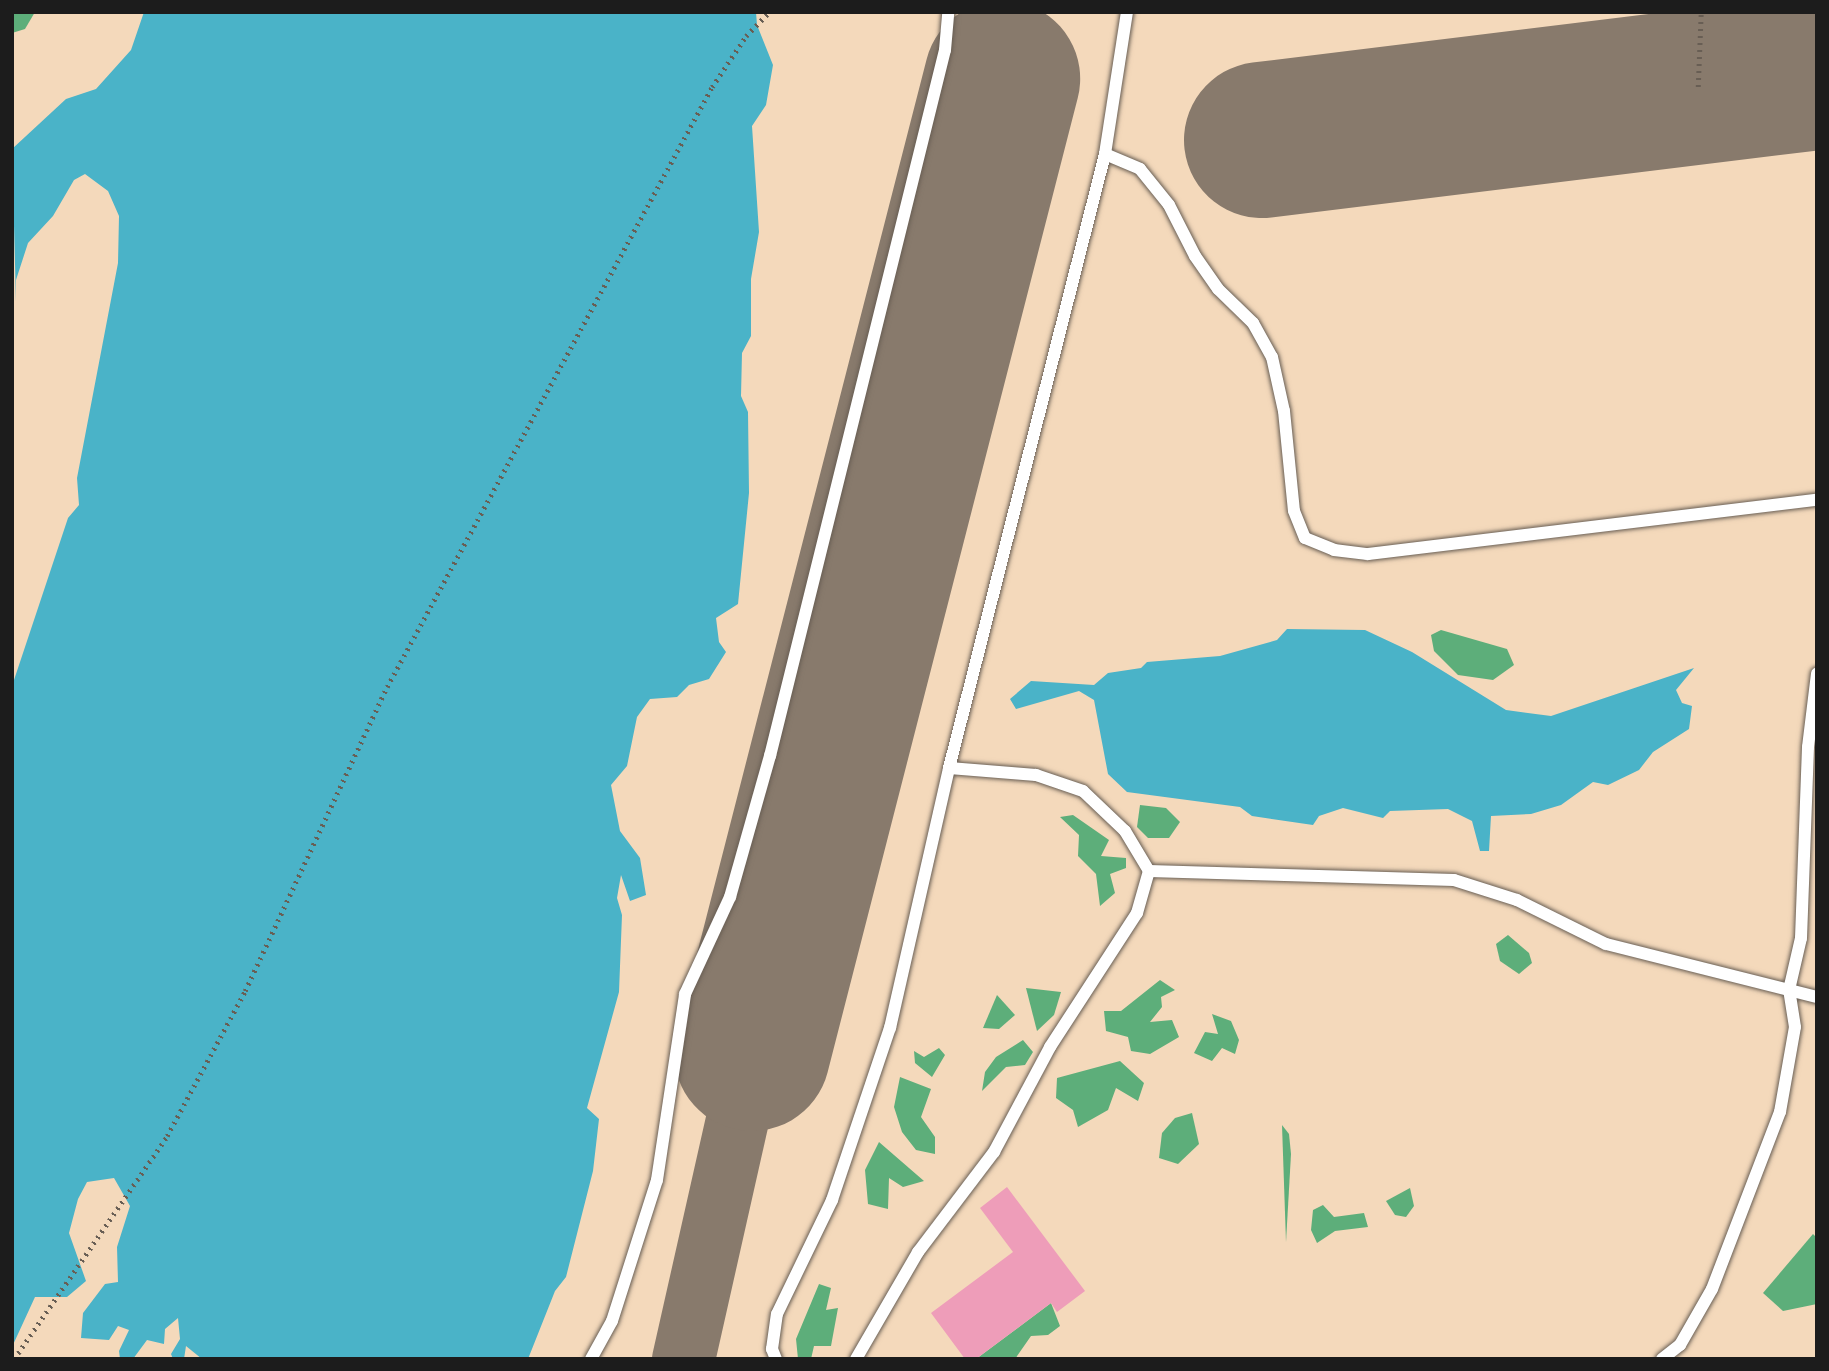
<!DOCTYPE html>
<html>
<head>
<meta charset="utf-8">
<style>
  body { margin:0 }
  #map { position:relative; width:1829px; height:1371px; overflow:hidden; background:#f4d9bb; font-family:"Balsamiq Sans",sans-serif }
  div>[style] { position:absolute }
  .forest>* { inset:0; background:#5dae7a }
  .water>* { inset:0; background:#4ab3c8 }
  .taxiway>* { height:63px; margin:-31.5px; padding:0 31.5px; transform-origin:31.5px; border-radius:31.5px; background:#887a6c }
  .runway>* { height:156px; margin:-78px; padding:0 78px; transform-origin:78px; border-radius:78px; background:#887a6c }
  .building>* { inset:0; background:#ee9db9 }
  .path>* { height:4.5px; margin-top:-2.25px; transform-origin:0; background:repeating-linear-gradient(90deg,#685e54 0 2px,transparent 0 7px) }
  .roads { filter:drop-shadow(0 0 2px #685e54) drop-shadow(0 0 2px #685e54) }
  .lane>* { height:12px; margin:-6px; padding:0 6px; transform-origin:6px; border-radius:6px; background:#fff }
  span { translate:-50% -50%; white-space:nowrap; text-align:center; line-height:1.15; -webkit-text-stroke:7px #f7f3e8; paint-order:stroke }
  .frame { position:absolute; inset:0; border:14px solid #1c1c1c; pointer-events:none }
</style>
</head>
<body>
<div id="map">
  <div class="forest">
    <i style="clip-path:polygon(12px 12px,35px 12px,25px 29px,12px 33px)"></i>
    <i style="clip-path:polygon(1441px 630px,1507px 649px,1514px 665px,1493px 680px,1458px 675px,1434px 651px,1431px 635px)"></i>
    <i style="clip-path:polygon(1140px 805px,1166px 808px,1180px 822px,1169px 838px,1148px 838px,1137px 827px)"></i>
    <i style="clip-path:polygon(1073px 815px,1109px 840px,1101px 856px,1126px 858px,1126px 868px,1110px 874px,1115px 893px,1100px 906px,1096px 874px,1078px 856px,1079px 835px,1060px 817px)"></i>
    <i style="clip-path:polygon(1508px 935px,1529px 953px,1532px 963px,1519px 974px,1500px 961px,1496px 944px)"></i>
    <i style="clip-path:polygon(1160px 980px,1175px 990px,1161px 997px,1162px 1007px,1150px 1022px,1172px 1020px,1179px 1037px,1150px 1054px,1131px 1051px,1128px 1037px,1106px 1031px,1104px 1011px,1121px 1011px)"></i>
    <i style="clip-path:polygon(1026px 988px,1061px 992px,1054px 1015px,1037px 1031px)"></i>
    <i style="clip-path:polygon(997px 995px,1015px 1015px,999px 1029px,983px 1028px)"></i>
    <i style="clip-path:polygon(1212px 1014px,1231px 1021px,1239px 1040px,1235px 1054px,1222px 1048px,1212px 1061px,1194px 1053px,1205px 1032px,1218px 1034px)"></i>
    <i style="clip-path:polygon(1023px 1040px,1033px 1052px,1025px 1065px,1006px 1067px,982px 1091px,985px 1072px,996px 1057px)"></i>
    <i style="clip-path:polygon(939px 1048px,945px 1055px,932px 1077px,915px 1063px,914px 1051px,924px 1057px)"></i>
    <i style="clip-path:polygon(1120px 1061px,1144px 1083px,1138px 1101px,1116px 1088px,1108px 1110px,1078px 1127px,1073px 1110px,1056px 1098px,1057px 1078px)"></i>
    <i style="clip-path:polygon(900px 1077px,931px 1089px,921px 1117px,935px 1137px,935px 1154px,916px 1150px,902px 1132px,894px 1107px)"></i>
    <i style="clip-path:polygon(1192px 1113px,1199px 1144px,1178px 1164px,1159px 1158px,1162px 1133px,1175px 1118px)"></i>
    <i style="clip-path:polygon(1282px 1125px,1289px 1134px,1291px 1154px,1286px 1242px)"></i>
    <i style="clip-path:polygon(879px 1142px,924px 1181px,903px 1187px,889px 1178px,888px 1209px,868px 1204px,865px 1170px)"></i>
    <i style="clip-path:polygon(1410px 1188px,1414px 1206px,1406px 1217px,1395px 1215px,1386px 1201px)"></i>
    <i style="clip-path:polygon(1323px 1205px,1334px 1217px,1364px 1213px,1368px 1227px,1335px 1231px,1317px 1243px,1311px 1230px,1313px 1210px)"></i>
    <i style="clip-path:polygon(1813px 1234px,1817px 1238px,1817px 1304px,1783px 1311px,1763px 1293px)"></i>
    <i style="clip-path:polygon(819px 1284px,831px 1288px,826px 1310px,838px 1308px,831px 1346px,814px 1346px,811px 1359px,798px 1359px,796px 1339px)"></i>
    <i style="clip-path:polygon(1051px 1303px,1060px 1326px,1048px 1335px,1031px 1336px,1015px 1359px,976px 1359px)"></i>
  </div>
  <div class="water">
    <i style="clip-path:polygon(144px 12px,756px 12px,757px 25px,773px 65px,766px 105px,752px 126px,759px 232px,751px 279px,751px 336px,742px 353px,741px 396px,748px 412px,749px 493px,738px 604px,716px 618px,719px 642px,726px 652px,709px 679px,689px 685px,677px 697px,650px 699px,637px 717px,627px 766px,611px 785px,620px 831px,640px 858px,646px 895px,630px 901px,621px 875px,617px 898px,622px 915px,619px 992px,587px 1108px,599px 1119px,593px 1171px,566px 1277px,555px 1291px,528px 1359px,202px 1359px,186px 1346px,184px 1359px,173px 1359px,171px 1354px,180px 1339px,178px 1318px,165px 1329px,164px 1344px,147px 1340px,133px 1359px,120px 1359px,119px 1351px,129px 1330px,118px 1326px,109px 1340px,81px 1338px,83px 1313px,105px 1284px,118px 1282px,117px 1247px,130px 1206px,114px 1178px,87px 1182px,78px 1199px,69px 1233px,86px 1281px,67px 1297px,35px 1297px,12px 1347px,12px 686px,68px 518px,79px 505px,77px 478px,118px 263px,119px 216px,108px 191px,85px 174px,74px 180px,53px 216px,28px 243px,16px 280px,16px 302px,12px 149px,66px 99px,96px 89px,131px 50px)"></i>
    <i style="clip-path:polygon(1287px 629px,1365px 630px,1412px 652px,1506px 710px,1551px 716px,1694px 668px,1676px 690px,1682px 703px,1692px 706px,1689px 729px,1653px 752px,1639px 770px,1608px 785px,1593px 782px,1561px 805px,1531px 814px,1491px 816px,1489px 851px,1480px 851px,1472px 821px,1448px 809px,1390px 811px,1383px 818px,1343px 808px,1319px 816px,1313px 825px,1252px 816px,1240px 807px,1127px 792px,1108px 774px,1094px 700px,1079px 691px,1016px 709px,1010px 699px,1031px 681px,1094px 685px,1108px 673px,1141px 668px,1147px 662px,1220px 656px,1277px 640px)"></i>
  </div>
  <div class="taxiway">
    <i style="left:683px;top:1359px;width:314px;rotate:-77.3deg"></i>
  </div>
  <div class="runway">
    <i style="left:1262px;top:140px;width:559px;rotate:-6.99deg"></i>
    <i style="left:752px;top:1053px;width:1006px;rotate:-75.6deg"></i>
  </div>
  <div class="building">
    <i style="clip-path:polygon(1007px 1187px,1085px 1291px,1057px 1312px,1051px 1303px,976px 1359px,965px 1359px,931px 1313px,1013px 1252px,980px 1208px)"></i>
  </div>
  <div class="path">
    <i style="left:1698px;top:87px;width:75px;rotate:-87.7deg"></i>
    <i style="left:14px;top:1359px;width:270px;rotate:-55.5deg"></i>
    <i style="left:167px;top:1136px;width:165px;rotate:-61.7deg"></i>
    <i style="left:245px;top:991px;width:336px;rotate:-65deg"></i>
    <i style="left:387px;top:687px;width:682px;rotate:-61.56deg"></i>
    <i style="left:712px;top:87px;width:61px;rotate:-56.3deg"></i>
    <i style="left:746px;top:36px;width:33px;rotate:-46deg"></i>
  </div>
  <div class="roads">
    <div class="lane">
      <i style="left:1105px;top:154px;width:38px;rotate:23deg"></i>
      <i style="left:1140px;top:169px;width:46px;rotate:51.1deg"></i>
      <i style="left:1169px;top:205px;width:57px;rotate:63deg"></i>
      <i style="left:1195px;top:256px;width:40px;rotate:55.1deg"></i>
      <i style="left:1218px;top:289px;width:49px;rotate:44.2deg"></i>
      <i style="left:1253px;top:323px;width:39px;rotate:61deg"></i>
      <i style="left:1272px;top:357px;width:55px;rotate:77.5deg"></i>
      <i style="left:1284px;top:411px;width:100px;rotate:84.3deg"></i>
      <i style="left:1294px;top:511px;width:29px;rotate:68deg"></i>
      <i style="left:1305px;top:538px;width:31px;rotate:22deg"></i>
      <i style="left:1334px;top:550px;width:34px;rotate:7deg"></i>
      <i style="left:1368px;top:554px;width:452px;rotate:-6.9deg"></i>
      <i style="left:1149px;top:871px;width:305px;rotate:1.7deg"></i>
      <i style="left:1454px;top:880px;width:66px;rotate:17.6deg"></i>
      <i style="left:1517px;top:900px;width:99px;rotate:26.3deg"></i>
      <i style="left:1606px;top:944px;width:218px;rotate:14.1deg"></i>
      <i style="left:591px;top:1359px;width:43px;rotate:-61.1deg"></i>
      <i style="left:612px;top:1321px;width:148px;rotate:-72.3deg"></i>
      <i style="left:657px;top:1180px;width:188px;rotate:-81.4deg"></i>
      <i style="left:685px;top:994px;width:107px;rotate:-65.1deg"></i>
      <i style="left:730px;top:897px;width:147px;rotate:-74.2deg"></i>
      <i style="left:770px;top:756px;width:727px;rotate:-76.08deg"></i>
      <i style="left:945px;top:50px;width:38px;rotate:-85deg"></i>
      <i style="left:776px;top:1359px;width:11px;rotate:-112deg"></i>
      <i style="left:772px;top:1349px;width:35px;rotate:-82deg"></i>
      <i style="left:777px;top:1314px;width:127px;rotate:-64.2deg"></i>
      <i style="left:832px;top:1200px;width:182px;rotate:-71.4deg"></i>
      <i style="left:890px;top:1028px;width:267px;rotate:-77.2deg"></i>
      <i style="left:949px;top:768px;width:634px;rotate:-75.74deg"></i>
      <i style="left:1105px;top:154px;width:144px;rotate:-81.2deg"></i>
      <i style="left:856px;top:1359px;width:124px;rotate:-59.9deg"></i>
      <i style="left:918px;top:1252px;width:126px;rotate:-52.8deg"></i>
      <i style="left:994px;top:1152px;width:119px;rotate:-61.9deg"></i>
      <i style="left:1050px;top:1047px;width:160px;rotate:-57deg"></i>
      <i style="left:1137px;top:913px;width:44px;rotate:-74.1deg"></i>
      <i style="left:1149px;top:871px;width:47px;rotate:-121deg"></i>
      <i style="left:1125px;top:831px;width:58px;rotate:-136.4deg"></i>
      <i style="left:1083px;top:791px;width:50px;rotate:-161.2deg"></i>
      <i style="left:1036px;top:775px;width:87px;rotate:-175.4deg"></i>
      <i style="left:1662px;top:1359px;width:23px;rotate:-38deg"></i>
      <i style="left:1680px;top:1345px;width:64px;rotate:-60.3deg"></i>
      <i style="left:1712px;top:1289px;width:190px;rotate:-69deg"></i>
      <i style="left:1780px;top:1112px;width:86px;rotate:-80deg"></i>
      <i style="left:1795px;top:1027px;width:37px;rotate:-99deg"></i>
      <i style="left:1789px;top:990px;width:53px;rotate:-77deg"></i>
      <i style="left:1801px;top:938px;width:191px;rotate:-87.9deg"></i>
      <i style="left:1808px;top:747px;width:74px;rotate:-83deg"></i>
    </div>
  </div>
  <div class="frame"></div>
</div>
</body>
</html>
